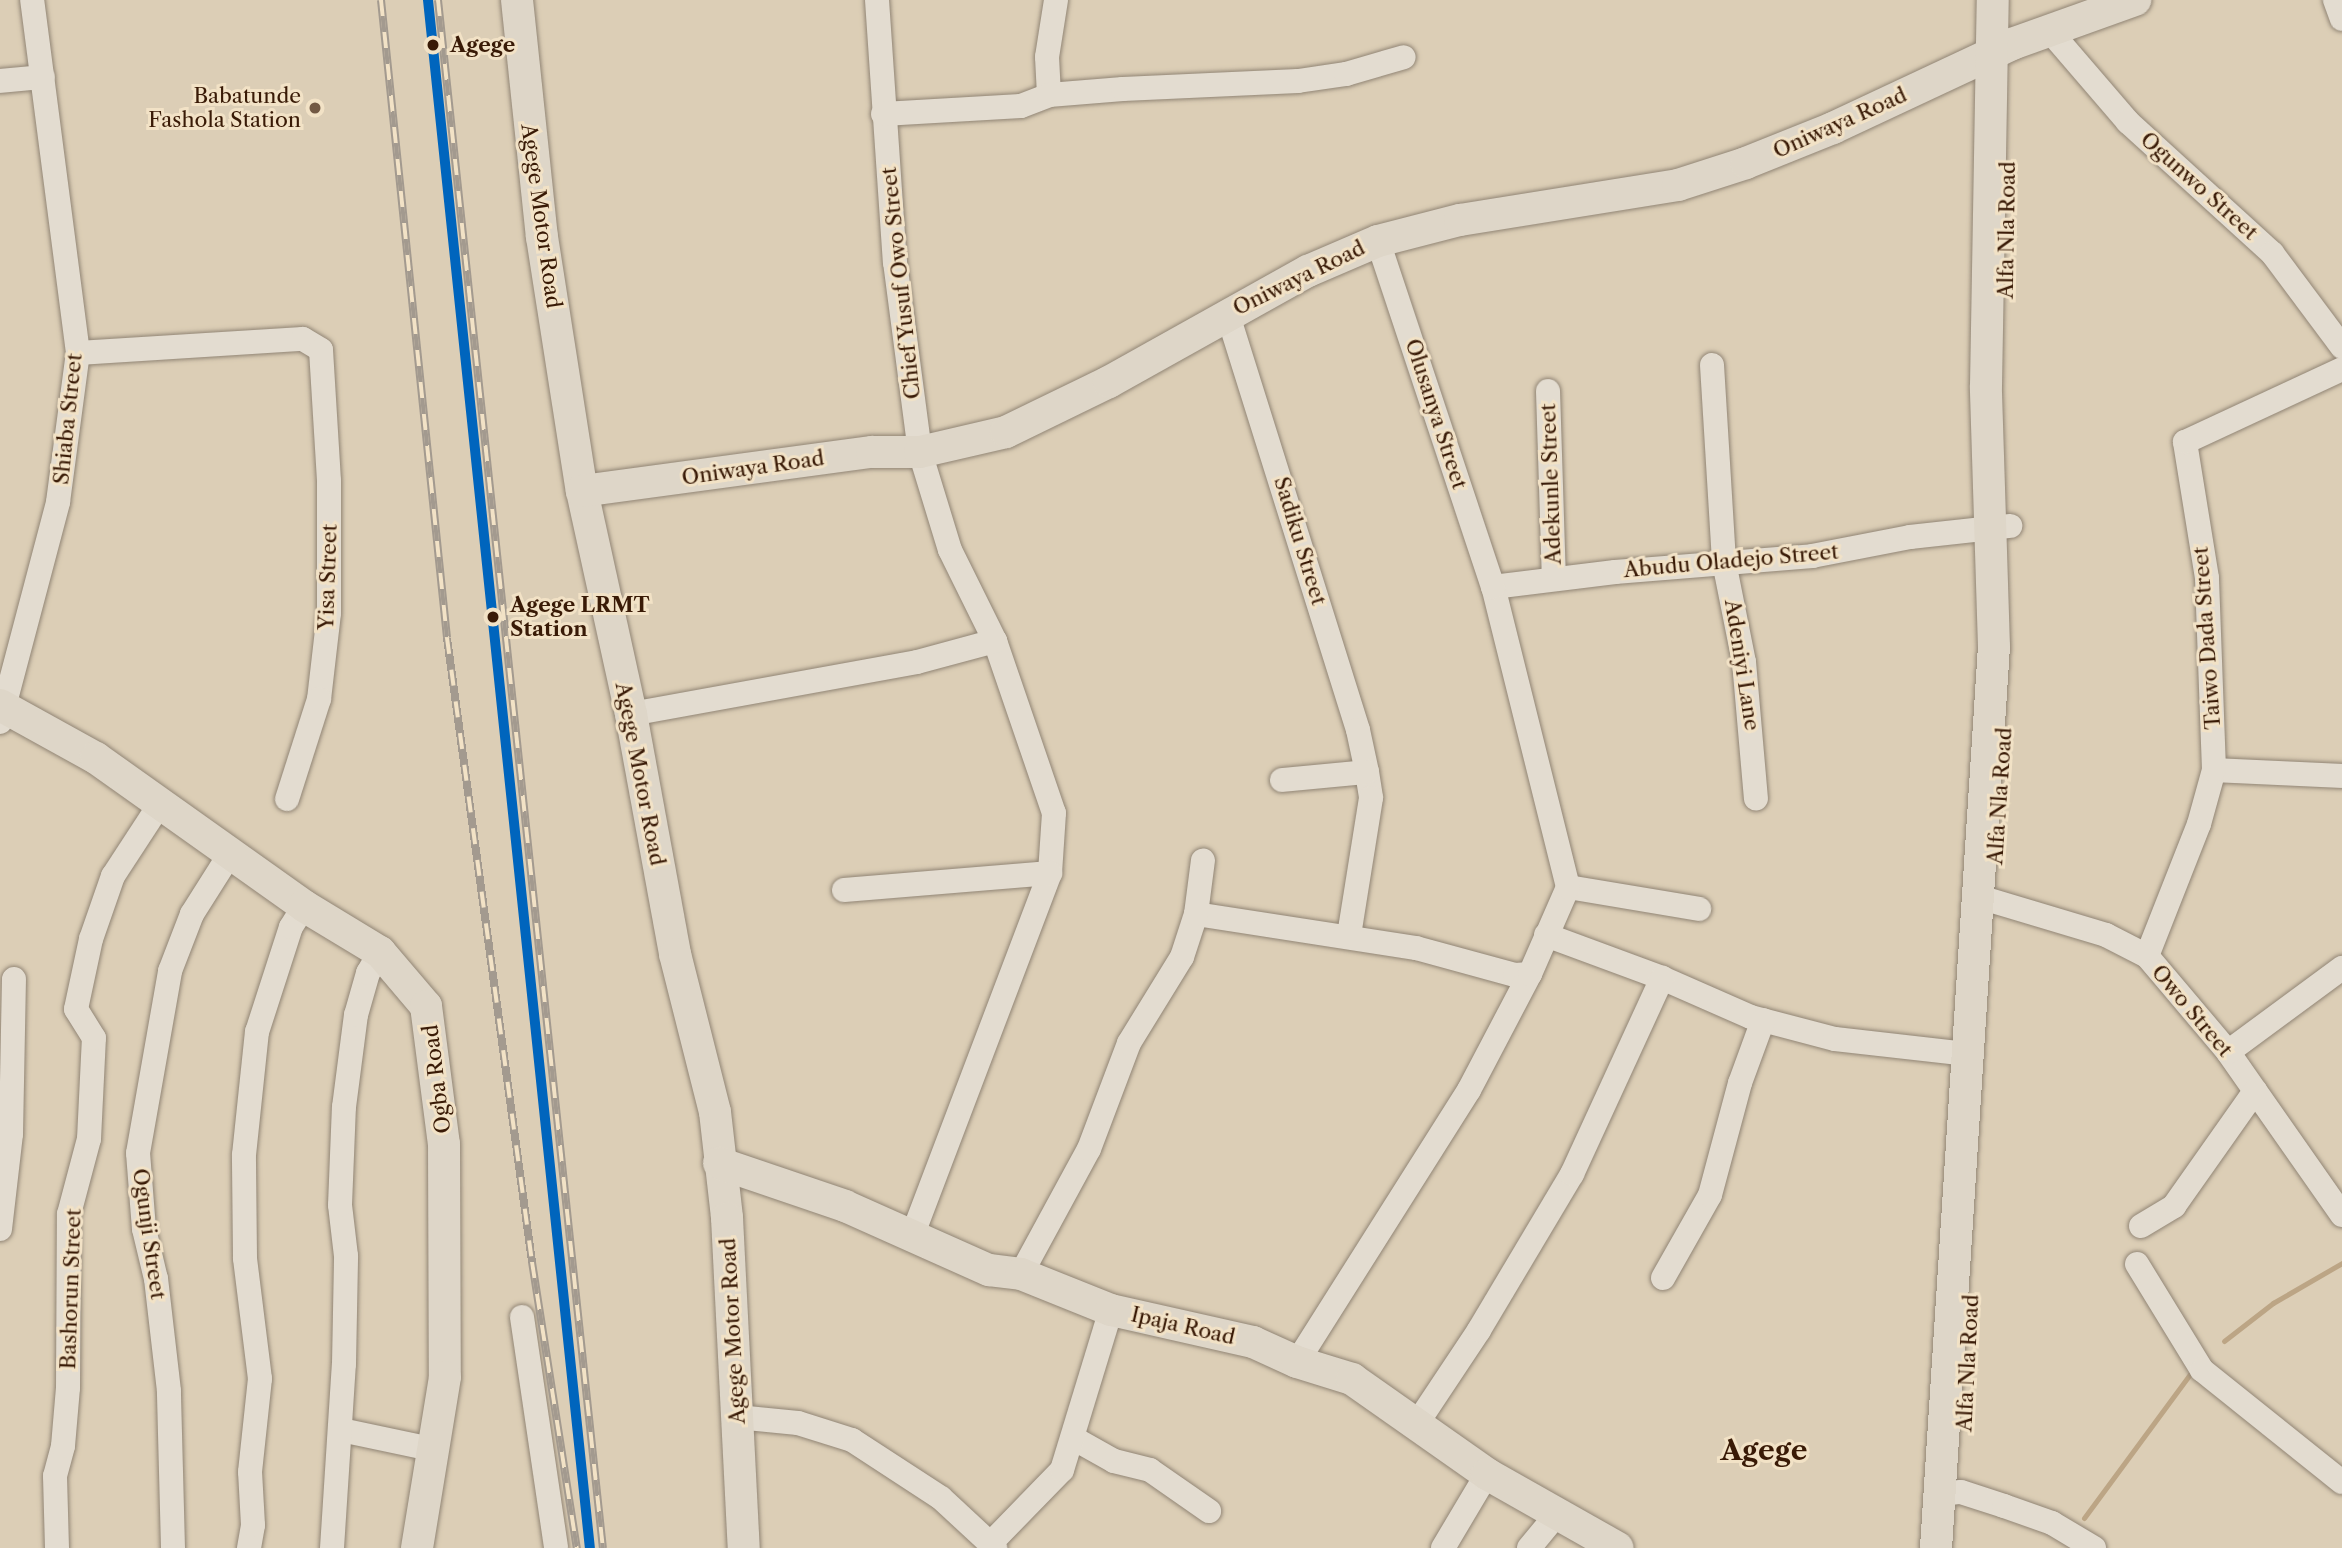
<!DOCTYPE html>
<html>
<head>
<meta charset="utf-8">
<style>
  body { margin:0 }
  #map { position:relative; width:2342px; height:1548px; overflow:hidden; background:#dcceb6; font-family:"Libre Caslon Text",serif }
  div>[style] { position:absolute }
  .stream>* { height:5px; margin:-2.5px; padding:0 2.5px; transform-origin:2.5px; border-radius:2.5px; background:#bca585 }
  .roads { filter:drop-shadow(0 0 2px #918575) drop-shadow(0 0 2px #918575) }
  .minor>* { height:24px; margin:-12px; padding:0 12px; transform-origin:12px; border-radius:12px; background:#e3dcd0 }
  .major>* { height:32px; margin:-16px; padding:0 16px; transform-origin:16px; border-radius:16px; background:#ded6c8 }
  .rail>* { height:8px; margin-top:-4px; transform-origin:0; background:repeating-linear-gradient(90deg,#f2e2c6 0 16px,#a39a8f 0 32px); box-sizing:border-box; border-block:2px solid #a39a8f }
  .rail-1>* { height:10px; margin:-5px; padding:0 5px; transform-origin:5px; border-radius:5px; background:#0065bd }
  .dots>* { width:19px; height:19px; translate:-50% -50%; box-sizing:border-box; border:4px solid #f2e2c6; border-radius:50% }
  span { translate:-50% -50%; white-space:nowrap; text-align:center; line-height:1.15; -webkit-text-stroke:6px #f2e2c6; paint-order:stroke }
  .stop-label { font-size:21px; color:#391a06; font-weight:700 }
  .left { translate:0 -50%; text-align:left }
  .poi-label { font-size:21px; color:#391a06 }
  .right { translate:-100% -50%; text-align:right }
  .street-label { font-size:21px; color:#391a06 }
  .district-label { font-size:28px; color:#391a06; font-weight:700 }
</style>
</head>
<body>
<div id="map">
  <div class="stream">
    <i style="left:2224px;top:1341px;width:62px;rotate:-37.8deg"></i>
    <i style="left:2273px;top:1303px;width:80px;rotate:-30.1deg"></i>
    <i style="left:2084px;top:1518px;width:185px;rotate:-53.6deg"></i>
  </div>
  <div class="roads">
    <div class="minor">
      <i style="left:877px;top:0;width:263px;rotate:86.1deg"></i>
      <i style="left:895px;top:262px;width:192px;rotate:82.5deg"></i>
      <i style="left:920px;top:452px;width:102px;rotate:73deg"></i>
      <i style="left:950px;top:550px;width:102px;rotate:63.7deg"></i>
      <i style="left:995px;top:641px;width:182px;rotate:71.1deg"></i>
      <i style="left:1054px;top:813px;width:60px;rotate:93.8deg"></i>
      <i style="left:1050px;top:873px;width:388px;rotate:110.8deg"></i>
      <i style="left:2335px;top:0;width:20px;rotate:70deg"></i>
      <i style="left:2049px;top:30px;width:121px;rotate:49.3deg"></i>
      <i style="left:2128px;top:122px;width:195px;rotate:42.3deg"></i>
      <i style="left:2272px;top:253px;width:117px;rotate:53.3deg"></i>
      <i style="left:0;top:81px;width:43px;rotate:-5.3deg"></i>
      <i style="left:1049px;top:95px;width:38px;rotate:-93deg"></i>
      <i style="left:1047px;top:57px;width:58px;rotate:-81deg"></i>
      <i style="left:883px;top:114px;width:138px;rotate:-3.3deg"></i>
      <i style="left:1021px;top:106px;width:30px;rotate:-21deg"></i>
      <i style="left:1049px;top:95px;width:74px;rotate:-4.6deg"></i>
      <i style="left:1123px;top:89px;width:175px;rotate:-2.6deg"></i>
      <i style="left:1298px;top:81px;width:49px;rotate:-8.3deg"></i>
      <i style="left:1346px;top:74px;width:60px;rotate:-16.3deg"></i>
      <i style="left:1227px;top:312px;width:438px;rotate:72.6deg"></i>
      <i style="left:1358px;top:730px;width:43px;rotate:77.9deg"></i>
      <i style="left:1367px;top:772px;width:26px;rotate:81deg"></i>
      <i style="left:1371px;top:798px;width:140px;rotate:99.1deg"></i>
      <i style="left:78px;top:353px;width:225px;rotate:-3.6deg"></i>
      <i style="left:303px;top:339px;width:21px;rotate:31deg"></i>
      <i style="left:321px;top:350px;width:131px;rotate:86.5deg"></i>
      <i style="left:329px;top:481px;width:132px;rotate:90deg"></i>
      <i style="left:329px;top:613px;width:87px;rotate:96.6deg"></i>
      <i style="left:319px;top:699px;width:105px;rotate:107.7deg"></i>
      <i style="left:1712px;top:365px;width:197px;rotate:86.5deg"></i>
      <i style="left:1724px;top:562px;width:102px;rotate:78.7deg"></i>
      <i style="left:1744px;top:662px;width:137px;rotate:85deg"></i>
      <i style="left:1548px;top:391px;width:187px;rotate:88.2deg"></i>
      <i style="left:1493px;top:587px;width:123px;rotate:-7deg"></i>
      <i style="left:1615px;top:572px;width:198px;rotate:-4.6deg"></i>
      <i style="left:1812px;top:556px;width:100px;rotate:-11deg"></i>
      <i style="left:1910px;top:537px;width:101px;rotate:-6.3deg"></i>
      <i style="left:631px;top:714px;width:291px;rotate:-10.3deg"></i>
      <i style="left:917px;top:662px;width:81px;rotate:-15.1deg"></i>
      <i style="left:0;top:722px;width:228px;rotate:-75.2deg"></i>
      <i style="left:58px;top:502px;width:150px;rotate:-82.4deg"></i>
      <i style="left:78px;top:353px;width:356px;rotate:-97.4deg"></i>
      <i style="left:2214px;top:770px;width:128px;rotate:2.7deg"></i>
      <i style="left:1282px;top:780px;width:85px;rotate:-5.4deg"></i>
      <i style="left:1568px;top:887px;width:133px;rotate:9.5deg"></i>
      <i style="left:844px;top:890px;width:207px;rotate:-4.7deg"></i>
      <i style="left:1976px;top:896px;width:136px;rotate:16.7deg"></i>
      <i style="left:2106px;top:935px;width:46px;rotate:27.1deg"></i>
      <i style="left:2147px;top:956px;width:126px;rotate:49.8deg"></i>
      <i style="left:2228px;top:1052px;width:199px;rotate:55deg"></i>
      <i style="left:1196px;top:914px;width:223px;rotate:8.8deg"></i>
      <i style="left:1416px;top:948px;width:103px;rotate:15.3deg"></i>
      <i style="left:1515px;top:975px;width:15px;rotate:-4deg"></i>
      <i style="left:1546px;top:935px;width:124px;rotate:20.3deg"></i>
      <i style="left:1662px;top:978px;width:97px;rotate:23.7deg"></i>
      <i style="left:1751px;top:1017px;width:87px;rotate:14.7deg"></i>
      <i style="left:1835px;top:1039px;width:132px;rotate:6.5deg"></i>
      <i style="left:2147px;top:956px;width:142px;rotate:-68.5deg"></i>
      <i style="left:2199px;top:824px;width:56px;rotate:-74.5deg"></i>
      <i style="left:2214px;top:770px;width:192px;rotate:-92.1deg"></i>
      <i style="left:2207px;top:578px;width:138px;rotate:-99.2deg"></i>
      <i style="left:2185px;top:442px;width:173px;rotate:-24.9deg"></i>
      <i style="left:2228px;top:1052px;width:142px;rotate:-36.4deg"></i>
      <i style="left:2141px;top:1226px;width:39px;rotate:-31deg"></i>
      <i style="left:2174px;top:1206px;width:141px;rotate:-54.8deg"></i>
      <i style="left:0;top:1229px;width:96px;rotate:-83.4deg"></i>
      <i style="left:11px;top:1134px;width:155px;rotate:-88.9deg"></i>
      <i style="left:2137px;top:1264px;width:124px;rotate:58.5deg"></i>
      <i style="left:2202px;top:1370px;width:179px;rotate:38.7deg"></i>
      <i style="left:1021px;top:1274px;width:142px;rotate:-61.5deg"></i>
      <i style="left:1089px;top:1149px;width:113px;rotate:-69.3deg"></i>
      <i style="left:1129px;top:1043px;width:101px;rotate:-58.4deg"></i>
      <i style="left:1182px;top:957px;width:45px;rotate:-72deg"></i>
      <i style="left:1196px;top:914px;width:54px;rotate:-82.6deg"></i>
      <i style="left:1663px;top:1278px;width:95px;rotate:-60.5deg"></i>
      <i style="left:1710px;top:1195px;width:116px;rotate:-75deg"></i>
      <i style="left:1740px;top:1083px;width:67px;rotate:-69.9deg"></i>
      <i style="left:522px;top:1317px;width:233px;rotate:81.6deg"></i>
      <i style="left:1297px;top:1362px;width:322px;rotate:-57.7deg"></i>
      <i style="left:1469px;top:1090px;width:131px;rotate:-62.3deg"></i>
      <i style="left:1530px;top:974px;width:95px;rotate:-66.4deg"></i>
      <i style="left:1568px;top:887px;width:309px;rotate:-104deg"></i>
      <i style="left:1493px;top:587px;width:365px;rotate:-108.4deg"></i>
      <i style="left:737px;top:1417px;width:61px;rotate:5.6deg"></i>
      <i style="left:798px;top:1423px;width:57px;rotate:17.5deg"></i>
      <i style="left:852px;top:1440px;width:106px;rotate:33.1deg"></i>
      <i style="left:941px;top:1498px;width:74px;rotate:42.8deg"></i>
      <i style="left:1416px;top:1425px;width:114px;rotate:-56.4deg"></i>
      <i style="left:1479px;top:1330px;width:182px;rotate:-59.2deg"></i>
      <i style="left:1572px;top:1174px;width:216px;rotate:-65.3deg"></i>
      <i style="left:341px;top:1430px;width:97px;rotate:11.9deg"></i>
      <i style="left:1073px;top:1438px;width:47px;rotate:29.3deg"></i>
      <i style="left:1114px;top:1461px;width:37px;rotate:14deg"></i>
      <i style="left:1150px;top:1470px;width:72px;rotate:34.8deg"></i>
      <i style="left:1941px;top:1494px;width:20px;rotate:-6deg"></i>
      <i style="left:1961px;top:1492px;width:45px;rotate:18deg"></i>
      <i style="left:2004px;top:1506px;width:51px;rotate:19.5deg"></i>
      <i style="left:2052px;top:1523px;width:49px;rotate:30.8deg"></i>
      <i style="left:990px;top:1544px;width:103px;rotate:-45.8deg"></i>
      <i style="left:1062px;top:1470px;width:167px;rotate:-73deg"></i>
      <i style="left:57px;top:1548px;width:72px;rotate:-91.6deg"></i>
      <i style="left:55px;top:1476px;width:31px;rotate:-75deg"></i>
      <i style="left:63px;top:1446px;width:58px;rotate:-85.1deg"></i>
      <i style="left:68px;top:1388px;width:174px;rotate:-89.7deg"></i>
      <i style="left:69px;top:1214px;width:78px;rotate:-75.1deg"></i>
      <i style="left:89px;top:1139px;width:101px;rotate:-87.2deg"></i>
      <i style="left:94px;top:1038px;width:34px;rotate:-122deg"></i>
      <i style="left:76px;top:1009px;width:72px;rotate:-77.9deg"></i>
      <i style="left:91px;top:939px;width:67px;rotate:-70.8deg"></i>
      <i style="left:113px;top:876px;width:86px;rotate:-56.9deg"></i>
      <i style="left:173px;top:1548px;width:157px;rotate:-91.5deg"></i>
      <i style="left:169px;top:1391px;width:113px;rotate:-96.6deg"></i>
      <i style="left:156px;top:1279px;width:51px;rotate:-103.5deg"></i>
      <i style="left:144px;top:1229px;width:76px;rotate:-94.5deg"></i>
      <i style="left:138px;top:1153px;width:185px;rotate:-80deg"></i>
      <i style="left:170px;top:971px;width:61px;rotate:-68.9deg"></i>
      <i style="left:192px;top:914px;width:71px;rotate:-57.7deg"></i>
      <i style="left:249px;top:1548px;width:23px;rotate:-80deg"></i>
      <i style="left:253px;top:1525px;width:53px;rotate:-93.2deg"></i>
      <i style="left:250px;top:1472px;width:94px;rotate:-83.9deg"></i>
      <i style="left:260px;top:1379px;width:122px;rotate:-97.1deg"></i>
      <i style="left:245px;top:1258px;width:103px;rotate:-90.6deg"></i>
      <i style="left:244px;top:1155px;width:124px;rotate:-84deg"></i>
      <i style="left:257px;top:1032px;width:110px;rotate:-72.1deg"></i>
      <i style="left:291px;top:927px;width:25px;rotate:-58deg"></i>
      <i style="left:332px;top:1548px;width:184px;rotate:-86.3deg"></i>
      <i style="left:344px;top:1364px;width:108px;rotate:-88.9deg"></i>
      <i style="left:346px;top:1256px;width:51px;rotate:-96.7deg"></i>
      <i style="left:340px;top:1205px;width:98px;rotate:-87.7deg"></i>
      <i style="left:344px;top:1107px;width:93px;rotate:-82.6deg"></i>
      <i style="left:356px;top:1015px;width:44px;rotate:-74.1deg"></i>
      <i style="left:368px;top:973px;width:24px;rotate:-60deg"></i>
      <i style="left:1443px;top:1548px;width:86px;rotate:-59.3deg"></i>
      <i style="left:1529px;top:1548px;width:44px;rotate:-50.5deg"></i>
    </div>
    <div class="major">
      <i style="left:517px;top:0;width:238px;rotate:84deg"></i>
      <i style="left:542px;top:237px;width:257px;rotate:81.1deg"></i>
      <i style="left:582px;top:491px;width:228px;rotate:77.6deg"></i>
      <i style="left:631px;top:714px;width:244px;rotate:79.6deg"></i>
      <i style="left:675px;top:954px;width:163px;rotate:75.8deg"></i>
      <i style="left:715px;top:1112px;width:107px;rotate:83.5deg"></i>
      <i style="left:727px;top:1218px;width:330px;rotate:87.1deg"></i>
      <i style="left:582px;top:491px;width:293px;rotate:-7.7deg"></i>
      <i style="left:872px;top:452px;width:48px"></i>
      <i style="left:920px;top:452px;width:88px;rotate:-13.1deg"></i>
      <i style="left:1006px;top:432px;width:114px;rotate:-25.9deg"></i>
      <i style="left:1109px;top:382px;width:228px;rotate:-29.2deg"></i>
      <i style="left:1308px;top:271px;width:76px;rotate:-23.2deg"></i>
      <i style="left:1378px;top:241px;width:85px;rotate:-14.4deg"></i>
      <i style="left:1460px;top:220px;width:221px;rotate:-9.1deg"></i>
      <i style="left:1678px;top:185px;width:71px;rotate:-17.9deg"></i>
      <i style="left:1746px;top:163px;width:94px;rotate:-21.9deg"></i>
      <i style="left:1833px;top:128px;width:198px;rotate:-25.1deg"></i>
      <i style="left:2012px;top:44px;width:131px;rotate:-19.7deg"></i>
      <i style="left:0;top:705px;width:110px;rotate:28.9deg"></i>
      <i style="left:96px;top:758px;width:255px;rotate:35.4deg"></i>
      <i style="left:304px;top:906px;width:89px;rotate:31.2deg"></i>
      <i style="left:380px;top:952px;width:71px;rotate:49.6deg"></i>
      <i style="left:426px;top:1006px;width:139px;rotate:82.6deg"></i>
      <i style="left:444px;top:1144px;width:233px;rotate:89.8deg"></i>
      <i style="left:445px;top:1377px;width:173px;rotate:99.3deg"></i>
      <i style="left:719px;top:1163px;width:133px;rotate:18.8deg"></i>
      <i style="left:845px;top:1206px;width:158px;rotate:24deg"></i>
      <i style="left:989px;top:1270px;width:32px;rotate:7deg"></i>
      <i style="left:1021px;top:1274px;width:97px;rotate:21.8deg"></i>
      <i style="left:1111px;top:1310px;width:146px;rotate:12.7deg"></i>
      <i style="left:1253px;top:1342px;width:48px;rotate:24.4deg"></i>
      <i style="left:1297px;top:1362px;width:58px;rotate:17.2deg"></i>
      <i style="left:1352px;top:1379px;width:165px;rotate:35.1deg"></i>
      <i style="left:1487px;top:1474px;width:150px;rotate:29.5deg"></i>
      <i style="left:1936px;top:1548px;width:903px;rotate:-86.32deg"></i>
      <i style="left:1994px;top:647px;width:261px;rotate:-91.8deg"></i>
      <i style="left:1986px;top:386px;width:386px;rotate:-89deg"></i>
    </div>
  </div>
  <div class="rail">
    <i style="left:381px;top:0;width:641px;rotate:84.09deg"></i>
    <i style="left:447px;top:638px;width:630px;rotate:82.24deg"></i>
    <i style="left:532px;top:1262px;width:290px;rotate:81.1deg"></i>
    <i style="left:438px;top:0;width:1557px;rotate:83.92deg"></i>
  </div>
  <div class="rail-1">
    <i style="left:428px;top:0;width:1556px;rotate:84.03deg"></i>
  </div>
  <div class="dots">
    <i style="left:433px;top:45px;background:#391a06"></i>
    <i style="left:315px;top:108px;background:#725944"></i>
    <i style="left:493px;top:617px;background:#391a06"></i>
  </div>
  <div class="stop-label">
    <span class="left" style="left:450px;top:45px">Agege</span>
    <span class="left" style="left:510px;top:617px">Agege LRMT<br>Station</span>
  </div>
  <div class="poi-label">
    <span class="right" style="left:301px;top:108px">Babatunde<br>Fashola Station</span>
  </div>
  <div class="street-label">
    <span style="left:1840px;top:123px;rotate:-24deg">Oniwaya Road</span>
    <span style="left:2199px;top:186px;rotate:42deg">Ogunwo Street</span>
    <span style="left:541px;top:216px;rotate:82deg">Agege Motor Road</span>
    <span style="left:2007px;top:230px;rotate:-89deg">Alfa Nla Road</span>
    <span style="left:1299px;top:278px;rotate:-26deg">Oniwaya Road</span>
    <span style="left:901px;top:283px;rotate:-96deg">Chief Yusuf Owo Street</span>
    <span style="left:1436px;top:414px;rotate:72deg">Olusanya Street</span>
    <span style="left:68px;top:419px;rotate:-84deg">Shiaba Street</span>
    <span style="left:753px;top:468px;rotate:-8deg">Oniwaya Road</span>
    <span style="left:1551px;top:484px;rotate:-92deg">Adekunle Street</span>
    <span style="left:1300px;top:541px;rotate:73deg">Sadiku Street</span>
    <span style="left:1731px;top:561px;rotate:-5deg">Abudu Oladejo Street</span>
    <span style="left:328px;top:577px;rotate:-88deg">Yisa Street</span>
    <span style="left:2207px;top:638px;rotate:-94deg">Taiwo Dada Street</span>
    <span style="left:1742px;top:665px;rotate:81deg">Adeniyi Lane</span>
    <span style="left:640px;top:774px;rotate:79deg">Agege Motor Road</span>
    <span style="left:2000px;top:796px;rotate:-86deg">Alfa Nla Road</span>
    <span style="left:2192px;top:1011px;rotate:50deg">Owo Street</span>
    <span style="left:437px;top:1079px;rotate:-97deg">Ogba Road</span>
    <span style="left:149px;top:1234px;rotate:82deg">Ogunji Street</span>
    <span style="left:71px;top:1289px;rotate:-88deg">Bashorun Street</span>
    <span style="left:1183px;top:1326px;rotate:13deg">Ipaja Road</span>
    <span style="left:733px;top:1331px;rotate:-93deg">Agege Motor Road</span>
    <span style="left:1968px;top:1363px;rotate:-87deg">Alfa Nla Road</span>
  </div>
  <div class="district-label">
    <span style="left:1764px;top:1450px">Agege</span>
  </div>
</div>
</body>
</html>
